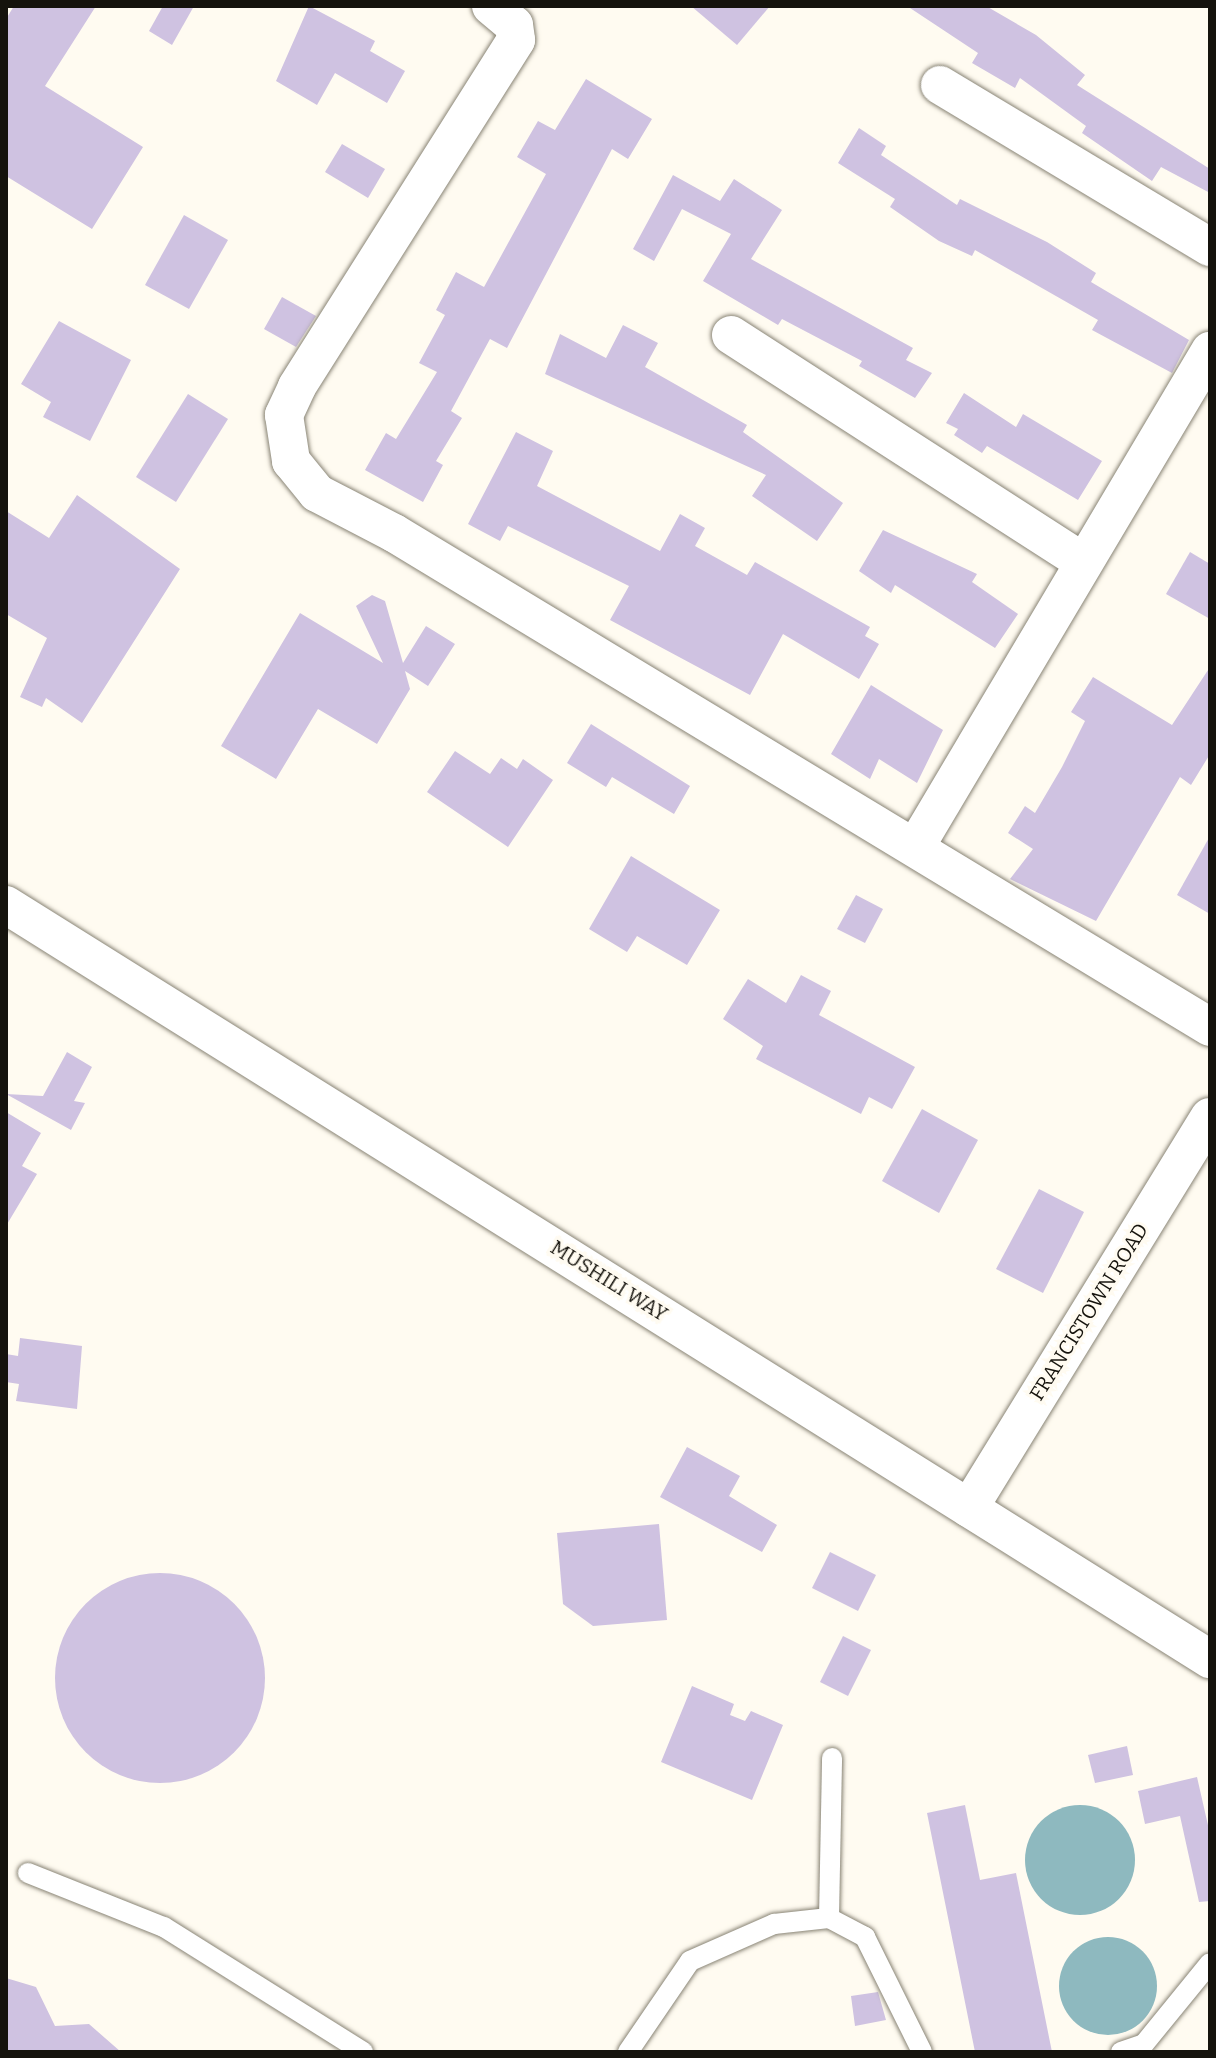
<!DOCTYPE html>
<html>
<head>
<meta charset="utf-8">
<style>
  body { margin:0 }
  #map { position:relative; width:1216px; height:2058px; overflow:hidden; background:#fffbf1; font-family:Bitter,serif }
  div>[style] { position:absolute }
  .water>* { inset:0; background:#8eb9bf }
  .round { border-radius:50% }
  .building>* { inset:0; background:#cfc2e1 }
  .roads { filter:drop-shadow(0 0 2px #898475) drop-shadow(0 0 2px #898475) }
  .service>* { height:20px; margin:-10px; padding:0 10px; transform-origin:10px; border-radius:10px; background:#fff }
  .minor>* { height:38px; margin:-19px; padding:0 19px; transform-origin:19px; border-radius:19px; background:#fff }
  span { translate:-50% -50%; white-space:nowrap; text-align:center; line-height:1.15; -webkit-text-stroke:6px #fffbf1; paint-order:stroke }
  .street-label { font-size:20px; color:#15130d }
  .frame { position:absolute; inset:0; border:8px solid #15130d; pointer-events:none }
</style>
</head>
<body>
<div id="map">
  <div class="water">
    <i class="round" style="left:1025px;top:1805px;width:110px;height:110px"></i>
    <i class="round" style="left:1059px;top:1937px;width:98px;height:98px"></i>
  </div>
  <div class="building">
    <i style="clip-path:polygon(14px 6px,96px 6px,45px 86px,143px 147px,92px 229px,6px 176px,6px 19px)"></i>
    <i style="clip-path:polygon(163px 6px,194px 6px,172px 45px,149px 31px)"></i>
    <i style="clip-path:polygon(309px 6px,375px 41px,370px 51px,405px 71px,387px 103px,335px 73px,317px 105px,276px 81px)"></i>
    <i style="clip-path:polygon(691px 6px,770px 6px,737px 45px)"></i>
    <i style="clip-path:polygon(907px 6px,986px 6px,1036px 35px,1085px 75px,1077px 85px,1210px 169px,1210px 193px,1161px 167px,1152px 181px,1082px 133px,1086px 126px,1020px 78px,1015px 88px,972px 63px,978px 53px)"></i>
    <i style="clip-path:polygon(586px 79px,652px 119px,628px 159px,612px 149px,507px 348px,490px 339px,451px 411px,462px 418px,436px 461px,443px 465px,423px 502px,365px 470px,386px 433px,396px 439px,437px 372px,419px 363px,445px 315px,436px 310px,456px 272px,484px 287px,546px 174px,517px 157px,538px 121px,555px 130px)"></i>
    <i style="clip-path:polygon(859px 128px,886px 146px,881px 155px,957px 205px,960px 199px,1047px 242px,1096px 273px,1091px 282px,1189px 340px,1172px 373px,1092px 330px,1098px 320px,975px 250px,972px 256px,939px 241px,890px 207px,895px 199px,838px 163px)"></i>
    <i style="clip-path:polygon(342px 144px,385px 169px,368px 198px,325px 172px)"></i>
    <i style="clip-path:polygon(673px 175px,720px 201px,734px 179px,782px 210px,751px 259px,913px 348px,906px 360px,932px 373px,915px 398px,859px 366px,862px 361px,782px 319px,778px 325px,703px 281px,731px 234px,682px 209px,654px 261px,633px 249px)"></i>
    <i style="clip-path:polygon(184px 215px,228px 240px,189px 309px,145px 285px)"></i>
    <i style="clip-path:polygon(282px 297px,316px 316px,296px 347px,264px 329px)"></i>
    <i style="clip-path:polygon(59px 321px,131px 360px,90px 441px,43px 417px,51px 402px,21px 384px)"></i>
    <i style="clip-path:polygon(623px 325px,658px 343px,645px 367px,747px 425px,743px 432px,843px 503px,817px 541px,752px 496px,766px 475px,545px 374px,560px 334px,606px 358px)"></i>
    <i style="clip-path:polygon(964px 393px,1016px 427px,1023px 414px,1102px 461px,1078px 500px,987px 446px,982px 453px,954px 435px,958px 429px,946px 423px)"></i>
    <i style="clip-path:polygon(188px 394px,228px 419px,176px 502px,136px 477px)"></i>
    <i style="clip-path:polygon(516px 432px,553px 451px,537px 486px,660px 551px,680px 514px,705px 528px,695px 546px,747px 575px,755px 562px,870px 627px,865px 636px,879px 644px,859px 679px,783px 634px,750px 695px,610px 620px,629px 586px,508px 526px,500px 541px,468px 524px)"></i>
    <i style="clip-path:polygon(77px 495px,180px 569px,82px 723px,46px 698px,42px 707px,20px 697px,47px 638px,6px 614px,6px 511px,49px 538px)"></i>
    <i style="clip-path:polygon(883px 530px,977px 574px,972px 582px,1018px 614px,995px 648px,895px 585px,891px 593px,859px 571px)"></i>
    <i style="clip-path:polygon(1190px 552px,1210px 564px,1210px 619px,1166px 594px)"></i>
    <i style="clip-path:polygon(372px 595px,385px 601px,403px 663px,426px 626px,455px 644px,428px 686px,405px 671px,410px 689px,377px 744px,318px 709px,276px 779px,221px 746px,300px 613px,383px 663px,356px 606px)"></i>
    <i style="clip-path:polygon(1210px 667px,1210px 754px,1191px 785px,1180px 777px,1096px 921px,1010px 879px,1033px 849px,1008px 833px,1025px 806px,1035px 813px,1062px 767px,1085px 721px,1071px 712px,1093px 677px,1172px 725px)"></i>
    <i style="clip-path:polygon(871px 685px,943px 730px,917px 783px,879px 759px,870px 779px,831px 754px)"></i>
    <i style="clip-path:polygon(591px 724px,690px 786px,674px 814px,612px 777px,606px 787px,567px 763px)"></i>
    <i style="clip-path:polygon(455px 751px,490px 774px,501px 758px,517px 769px,523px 759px,553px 780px,508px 847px,427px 792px)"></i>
    <i style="clip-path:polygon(1210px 836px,1210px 914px,1177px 895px)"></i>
    <i style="clip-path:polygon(631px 856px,720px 910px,687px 965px,637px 936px,627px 952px,589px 929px)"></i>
    <i style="clip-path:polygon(856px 895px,883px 909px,865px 943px,837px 929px)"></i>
    <i style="clip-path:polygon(801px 975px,831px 991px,819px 1015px,915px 1067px,892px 1109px,869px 1097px,861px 1114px,756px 1059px,763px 1046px,723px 1019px,748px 979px,786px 1003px)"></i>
    <i style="clip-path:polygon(67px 1052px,92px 1067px,74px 1101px,85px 1103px,71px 1130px,6px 1094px,43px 1096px)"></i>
    <i style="clip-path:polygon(922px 1109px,978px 1140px,939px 1213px,882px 1181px)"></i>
    <i style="clip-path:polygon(6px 1112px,41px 1133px,22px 1166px,37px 1174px,6px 1226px)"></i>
    <i style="clip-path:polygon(1039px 1189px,1084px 1212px,1043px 1293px,996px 1269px)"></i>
    <i style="clip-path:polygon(20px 1338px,82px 1346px,77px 1409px,16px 1401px,19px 1384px,6px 1382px,6px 1354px,18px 1356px)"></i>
    <i style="clip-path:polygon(687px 1447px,740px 1476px,729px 1496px,777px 1525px,762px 1552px,660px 1497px)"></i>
    <i style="clip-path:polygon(659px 1524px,667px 1620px,593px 1626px,563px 1604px,557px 1533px)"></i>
    <i style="clip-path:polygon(830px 1552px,876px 1575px,858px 1611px,812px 1588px)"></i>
    <i class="round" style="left:55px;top:1573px;width:210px;height:210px"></i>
    <i style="clip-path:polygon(843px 1636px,871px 1650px,848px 1696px,820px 1682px)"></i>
    <i style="clip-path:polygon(692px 1686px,734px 1704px,730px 1715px,745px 1721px,751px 1711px,783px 1725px,752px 1800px,661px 1762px)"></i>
    <i style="clip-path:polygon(1127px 1746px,1133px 1775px,1095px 1783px,1088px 1755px)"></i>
    <i style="clip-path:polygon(1197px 1777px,1210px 1834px,1210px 1901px,1199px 1902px,1180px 1816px,1145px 1824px,1138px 1791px)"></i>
    <i style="clip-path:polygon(965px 1805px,980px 1880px,1016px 1873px,1052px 2052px,975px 2052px,927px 1813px)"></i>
    <i style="clip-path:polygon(6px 1978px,36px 1987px,55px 2026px,89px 2024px,121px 2052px,6px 2052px)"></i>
    <i style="clip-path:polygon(878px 1992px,886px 2020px,855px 2026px,851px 1996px)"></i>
  </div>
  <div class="roads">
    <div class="service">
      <i style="left:28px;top:1873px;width:146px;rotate:21.7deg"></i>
      <i style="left:164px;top:1927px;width:235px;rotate:32.1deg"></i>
      <i style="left:829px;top:1918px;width:160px;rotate:-88.9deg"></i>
      <i style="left:628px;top:2052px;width:110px;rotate:-55.7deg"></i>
      <i style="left:690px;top:1961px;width:92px;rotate:-23.8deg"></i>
      <i style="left:774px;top:1924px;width:55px;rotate:-6.2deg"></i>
      <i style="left:829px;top:1918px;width:41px;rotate:27.8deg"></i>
      <i style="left:865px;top:1937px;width:128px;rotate:63.6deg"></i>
      <i style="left:1121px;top:2052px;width:24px;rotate:-19deg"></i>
      <i style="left:1144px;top:2044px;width:104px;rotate:-50.8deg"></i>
    </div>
    <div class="minor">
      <i style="left:491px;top:6px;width:30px;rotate:40deg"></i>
      <i style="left:514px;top:25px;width:15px;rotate:82deg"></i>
      <i style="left:516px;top:40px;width:410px;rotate:122.3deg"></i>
      <i style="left:297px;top:387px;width:31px;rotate:115deg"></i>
      <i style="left:284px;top:415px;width:47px;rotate:81.3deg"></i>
      <i style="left:291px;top:461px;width:41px;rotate:50.9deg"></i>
      <i style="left:317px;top:493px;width:87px;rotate:27.5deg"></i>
      <i style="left:394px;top:533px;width:954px;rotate:31.19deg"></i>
      <i style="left:940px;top:85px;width:315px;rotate:31deg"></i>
      <i style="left:731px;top:335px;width:417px;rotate:32.8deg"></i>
      <i style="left:916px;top:846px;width:576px;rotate:-59.29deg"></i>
      <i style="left:6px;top:905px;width:1421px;rotate:32.06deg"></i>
      <i style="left:969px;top:1508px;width:459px;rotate:-58.4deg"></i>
    </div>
  </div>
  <div class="street-label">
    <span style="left:609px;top:1281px;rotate:32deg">MUSHILI WAY</span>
    <span style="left:1089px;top:1312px;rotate:-58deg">FRANCISTOWN ROAD</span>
  </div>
  <div class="frame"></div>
</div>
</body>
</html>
